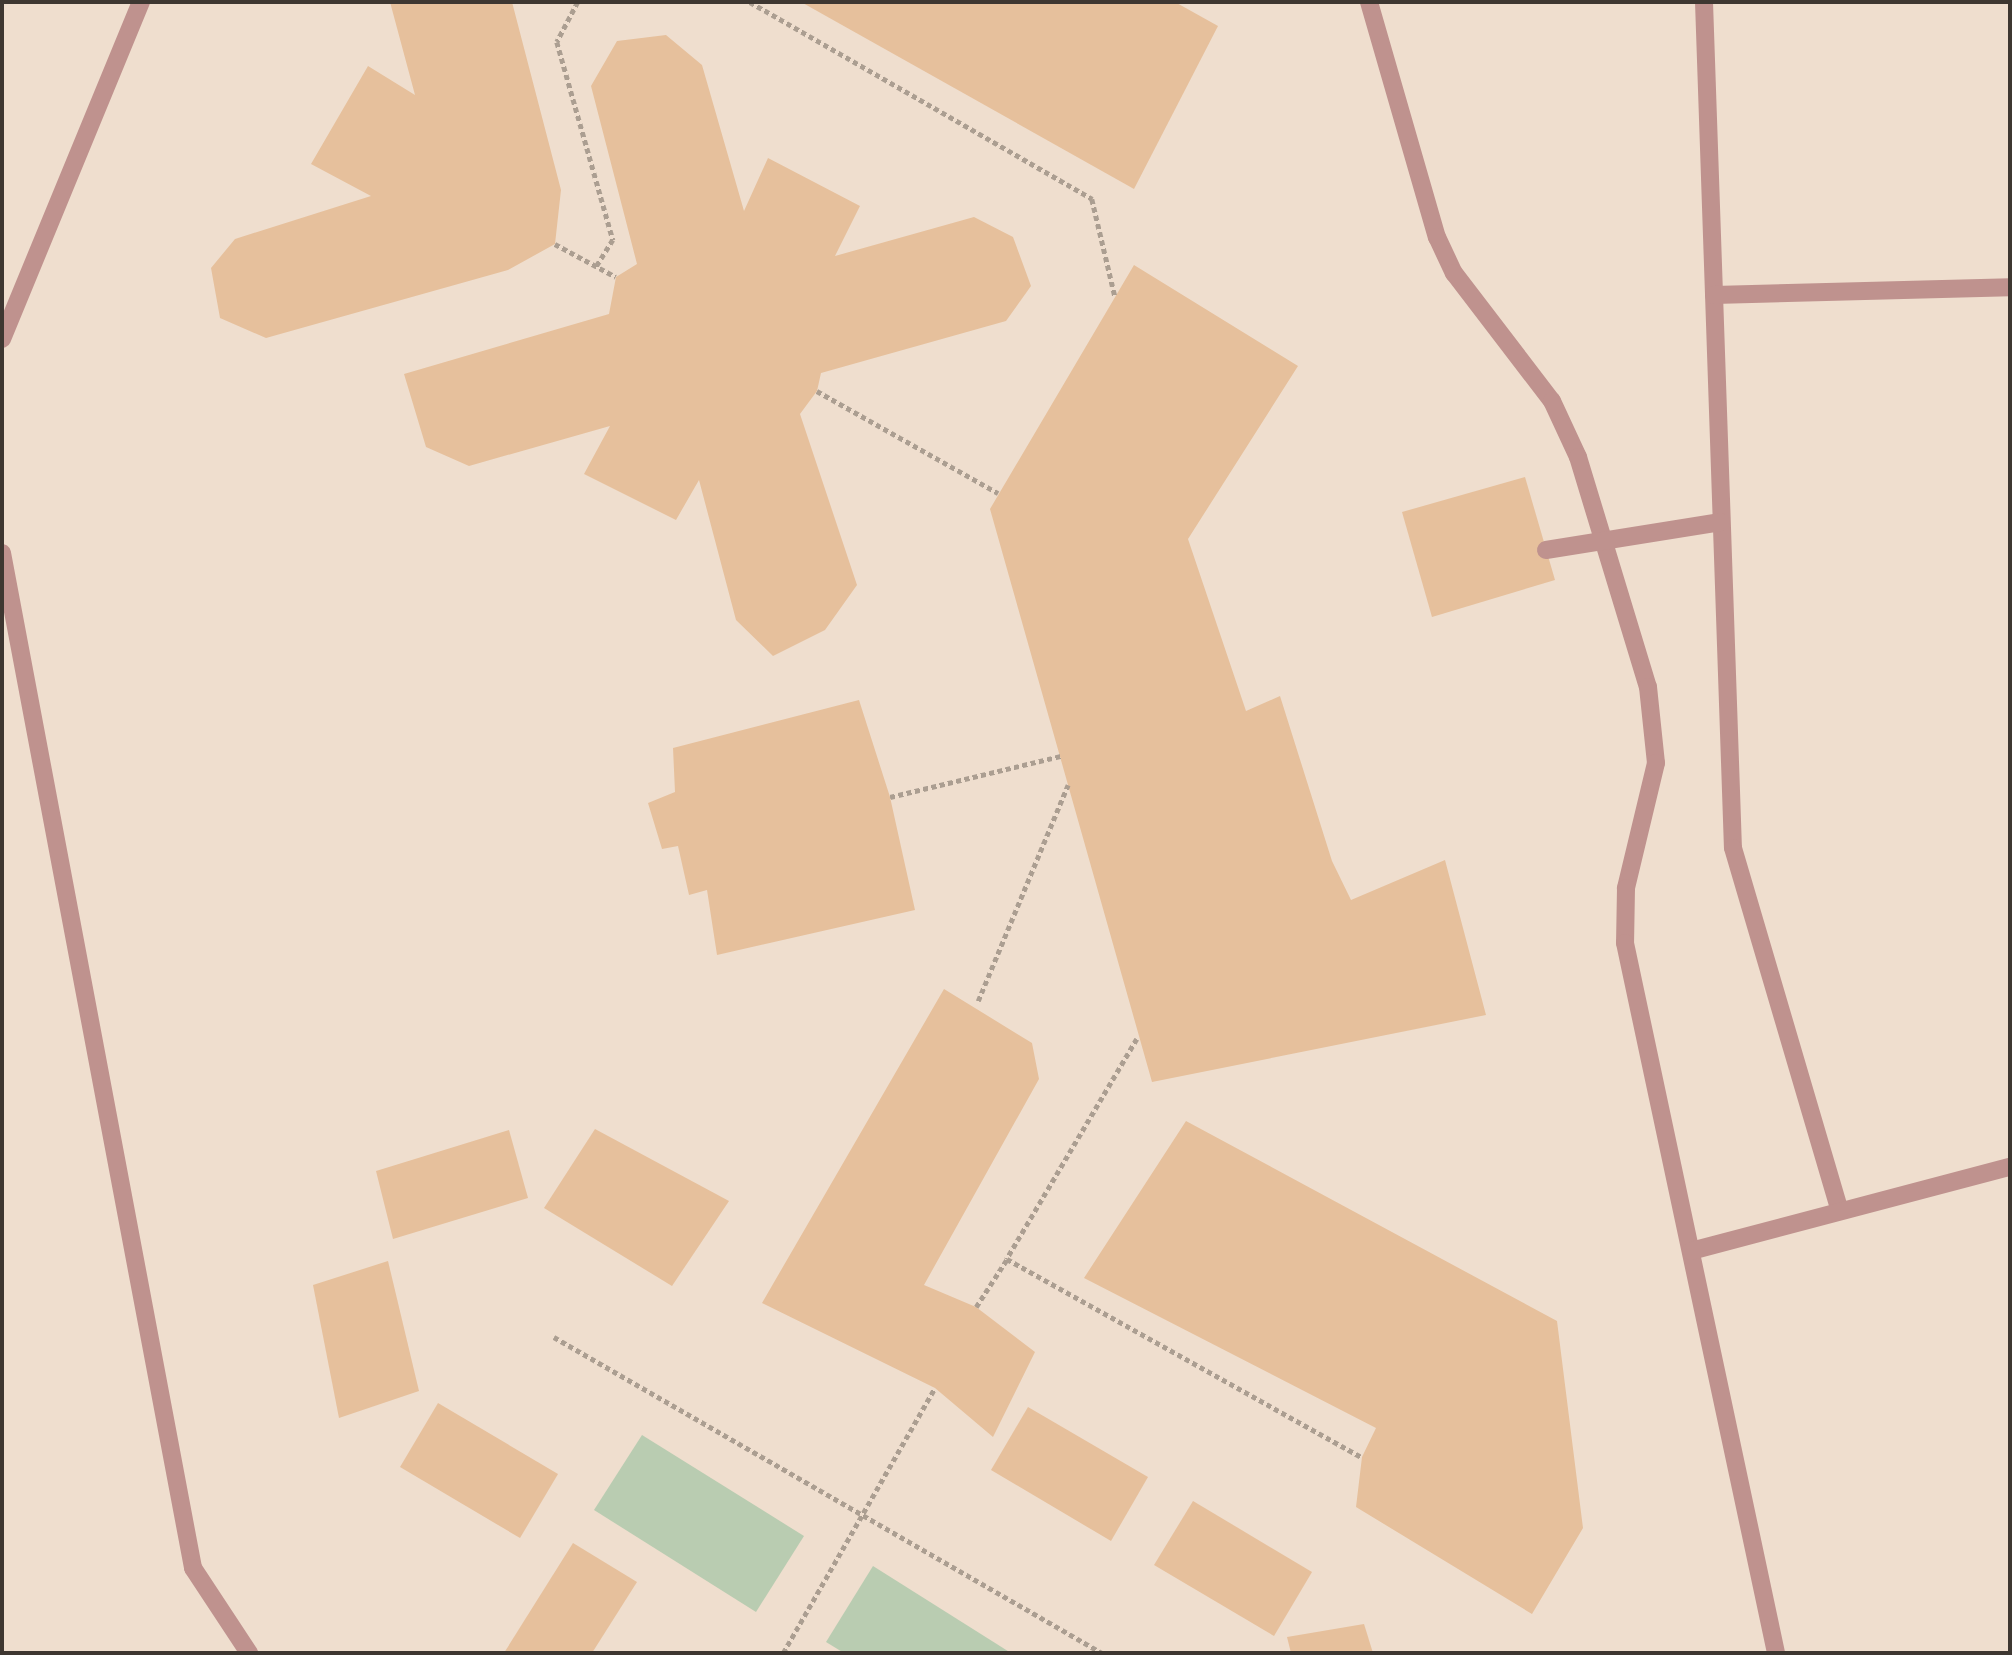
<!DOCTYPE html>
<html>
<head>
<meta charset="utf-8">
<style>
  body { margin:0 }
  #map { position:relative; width:2012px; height:1655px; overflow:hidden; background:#efdece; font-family:"Exo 2",sans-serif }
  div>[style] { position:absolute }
  .green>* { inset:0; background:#b9ccb1 }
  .building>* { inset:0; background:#e6c09c }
  .path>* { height:4.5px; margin-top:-2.25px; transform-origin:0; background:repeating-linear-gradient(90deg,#ab9e91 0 5px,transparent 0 8.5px) }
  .minor>* { height:18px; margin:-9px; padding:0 9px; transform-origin:9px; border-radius:9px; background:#bf928e }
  span { translate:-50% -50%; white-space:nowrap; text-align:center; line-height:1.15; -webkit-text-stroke:5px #efdece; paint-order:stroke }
  .frame { position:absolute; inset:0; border:4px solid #3e3731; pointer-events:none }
</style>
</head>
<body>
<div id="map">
  <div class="green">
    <i style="clip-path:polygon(642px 1435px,804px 1536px,756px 1612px,594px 1510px)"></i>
    <i style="clip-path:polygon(873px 1566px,1011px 1653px,844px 1653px,826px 1642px)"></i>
  </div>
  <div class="building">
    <i style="clip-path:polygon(390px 2px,512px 2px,561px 190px,555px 244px,508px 270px,266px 338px,220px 318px,211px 268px,235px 239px,371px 196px,311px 164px,368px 66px,415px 95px)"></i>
    <i style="clip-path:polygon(801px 2px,1175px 2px,1218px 26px,1134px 189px)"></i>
    <i style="clip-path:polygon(666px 35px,702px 65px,744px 211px,768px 158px,860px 206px,835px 256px,974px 217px,1013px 237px,1031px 286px,1006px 321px,821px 373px,817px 391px,800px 414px,857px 585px,825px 630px,773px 656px,736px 620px,699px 480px,676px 520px,584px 474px,610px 426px,469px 466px,426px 447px,404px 374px,609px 314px,616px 277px,637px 264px,591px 86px,617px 41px)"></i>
    <i style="clip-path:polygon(1134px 265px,1298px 366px,1188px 539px,1246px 711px,1280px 696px,1332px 861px,1351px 900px,1445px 860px,1486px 1015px,1152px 1082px,990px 509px)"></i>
    <i style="clip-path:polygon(1525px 477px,1555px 580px,1432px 617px,1402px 512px)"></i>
    <i style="clip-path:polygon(859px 700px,890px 797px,915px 910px,717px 955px,707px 890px,689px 895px,678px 846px,662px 849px,648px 803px,675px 792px,673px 748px)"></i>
    <i style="clip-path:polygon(944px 989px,1032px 1043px,1039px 1079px,924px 1285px,976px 1307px,1035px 1352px,993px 1437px,935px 1388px,762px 1303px)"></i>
    <i style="clip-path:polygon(1186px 1121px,1557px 1321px,1583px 1528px,1532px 1614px,1356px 1507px,1362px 1457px,1376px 1428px,1084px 1278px)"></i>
    <i style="clip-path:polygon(595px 1129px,729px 1201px,672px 1286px,544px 1208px)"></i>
    <i style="clip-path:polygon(509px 1130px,528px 1198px,393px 1239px,376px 1171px)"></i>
    <i style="clip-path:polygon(388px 1261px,419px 1391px,339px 1418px,313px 1285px)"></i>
    <i style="clip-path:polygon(438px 1403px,558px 1474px,520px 1538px,400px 1467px)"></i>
    <i style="clip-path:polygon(1028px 1407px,1148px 1477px,1111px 1541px,991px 1470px)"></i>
    <i style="clip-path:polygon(1193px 1501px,1312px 1572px,1274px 1636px,1154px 1565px)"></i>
    <i style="clip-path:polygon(573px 1543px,637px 1582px,592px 1653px,504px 1653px)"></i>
    <i style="clip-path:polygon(1364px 1624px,1373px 1653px,1291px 1653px,1287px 1637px)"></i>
  </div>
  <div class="path">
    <i style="left:578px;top:2px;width:45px;rotate:117.7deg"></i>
    <i style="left:557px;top:42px;width:206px;rotate:74.2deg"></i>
    <i style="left:613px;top:240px;width:32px;rotate:122deg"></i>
    <i style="left:750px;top:2px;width:395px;rotate:29.9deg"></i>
    <i style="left:1092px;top:199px;width:100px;rotate:76.7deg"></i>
    <i style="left:555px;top:244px;width:69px;rotate:28.4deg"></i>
    <i style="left:817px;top:391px;width:208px;rotate:29.4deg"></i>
    <i style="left:890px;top:797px;width:176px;rotate:-13.5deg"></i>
    <i style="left:978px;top:1001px;width:234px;rotate:-67.4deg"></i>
    <i style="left:1137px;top:1039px;width:256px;rotate:120.6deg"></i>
    <i style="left:1007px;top:1259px;width:406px;rotate:29.2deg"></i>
    <i style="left:976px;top:1307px;width:57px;rotate:-57.1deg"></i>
    <i style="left:554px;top:1337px;width:633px;rotate:29.97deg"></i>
    <i style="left:783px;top:1653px;width:305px;rotate:-60.2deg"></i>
  </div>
  <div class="minor">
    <i style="left:1369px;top:2px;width:245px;rotate:73.9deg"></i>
    <i style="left:1437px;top:237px;width:40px;rotate:65deg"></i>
    <i style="left:1454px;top:273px;width:161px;rotate:52.6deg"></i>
    <i style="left:1552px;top:401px;width:62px;rotate:65.1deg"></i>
    <i style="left:1578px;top:457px;width:240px;rotate:73.1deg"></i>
    <i style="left:1648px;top:687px;width:76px;rotate:84deg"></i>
    <i style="left:1656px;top:763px;width:129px;rotate:103.5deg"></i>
    <i style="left:1626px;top:888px;width:55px;rotate:91deg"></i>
    <i style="left:1625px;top:943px;width:726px;rotate:77.99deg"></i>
    <i style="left:1704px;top:2px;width:846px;rotate:88.04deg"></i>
    <i style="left:1733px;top:848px;width:376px;rotate:73.6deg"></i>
    <i style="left:1714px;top:295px;width:296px;rotate:-1.5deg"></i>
    <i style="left:2px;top:339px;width:365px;rotate:-67.6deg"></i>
    <i style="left:1546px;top:550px;width:177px;rotate:-9.1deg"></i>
    <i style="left:2px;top:553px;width:1033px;rotate:79.34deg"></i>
    <i style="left:193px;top:1568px;width:102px;rotate:56.6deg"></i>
    <i style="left:1691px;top:1251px;width:330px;rotate:-14.8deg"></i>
  </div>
  <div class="frame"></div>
</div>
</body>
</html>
